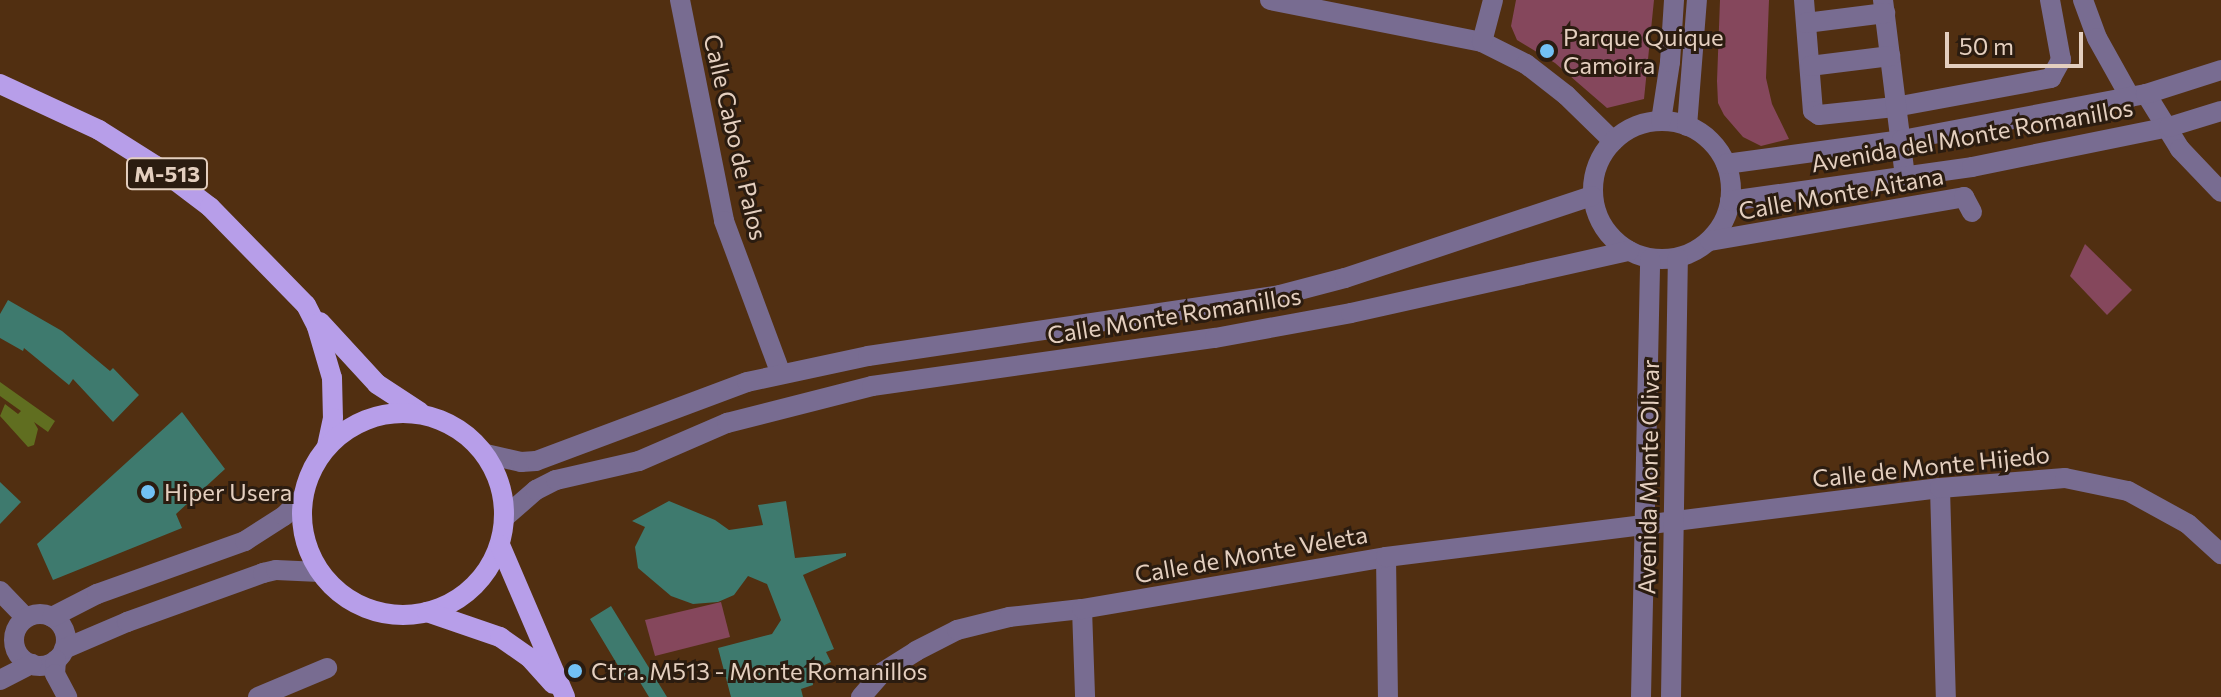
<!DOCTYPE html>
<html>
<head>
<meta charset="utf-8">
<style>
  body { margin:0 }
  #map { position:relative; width:2221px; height:697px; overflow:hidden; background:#512f11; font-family:Commissioner,sans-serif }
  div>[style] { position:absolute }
  .green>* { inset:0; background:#85475c }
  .water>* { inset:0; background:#606e20 }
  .building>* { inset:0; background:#3e7a6e }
  .minor>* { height:20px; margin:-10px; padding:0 10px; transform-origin:10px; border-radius:10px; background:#786c91 }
  .minor>.ring { margin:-10px; padding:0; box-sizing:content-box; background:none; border:20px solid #786c91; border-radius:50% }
  .major>* { height:20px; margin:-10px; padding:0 10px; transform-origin:10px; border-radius:10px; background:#b79ee9 }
  .major>.ring { margin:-10px; padding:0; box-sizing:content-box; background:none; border:20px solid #b79ee9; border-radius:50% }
  .dots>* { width:22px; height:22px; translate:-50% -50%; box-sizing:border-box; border:4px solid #2b1c10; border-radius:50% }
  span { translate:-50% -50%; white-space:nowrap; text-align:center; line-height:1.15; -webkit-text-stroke:6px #2b1c10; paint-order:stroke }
  .shield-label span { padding:2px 6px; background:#2b1c10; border:2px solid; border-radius:6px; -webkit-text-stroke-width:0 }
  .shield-label { font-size:22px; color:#e4cfbf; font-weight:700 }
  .poi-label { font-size:24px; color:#e4cfbf }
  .left { translate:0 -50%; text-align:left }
  .street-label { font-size:24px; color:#e4cfbf }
  .scale { position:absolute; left:1945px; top:32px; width:138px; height:36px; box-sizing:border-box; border:4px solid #e4cfbf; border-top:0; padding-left:10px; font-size:24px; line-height:28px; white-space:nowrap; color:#e4cfbf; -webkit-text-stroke:6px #2b1c10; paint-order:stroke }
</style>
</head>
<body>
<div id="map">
  <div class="green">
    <i style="clip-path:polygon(1516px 0,1654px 0,1644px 99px,1607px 108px,1555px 63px,1517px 40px,1511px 26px)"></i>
    <i style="clip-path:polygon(1720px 0,1769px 0,1766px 78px,1772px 104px,1789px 139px,1761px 146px,1743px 137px,1724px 115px,1718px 103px,1717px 81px)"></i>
    <i style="clip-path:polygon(2085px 244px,2132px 290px,2107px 315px,2070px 276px)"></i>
    <i style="clip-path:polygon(721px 602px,730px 637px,655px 656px,645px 620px)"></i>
  </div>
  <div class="water">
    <i style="clip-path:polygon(0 382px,55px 421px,48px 432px,34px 422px,38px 429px,34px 445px,28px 447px,0 416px,5px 404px,18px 414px,21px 411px,0 396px)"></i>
  </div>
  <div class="building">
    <i style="clip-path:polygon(8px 300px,62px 331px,110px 371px,113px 368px,139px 395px,113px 422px,73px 379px,69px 385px,24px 348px,23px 351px,0 338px,0 314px)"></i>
    <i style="clip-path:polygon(182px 412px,225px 469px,176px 514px,182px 528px,53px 580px,37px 544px)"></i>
    <i style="clip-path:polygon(0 482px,21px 502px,0 524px)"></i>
    <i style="clip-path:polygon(669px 501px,715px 520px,729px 530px,763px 525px,758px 505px,786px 501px,795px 558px,846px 553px,846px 556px,803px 575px,834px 649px,826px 652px,831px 662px,812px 671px,813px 685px,801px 689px,803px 697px,731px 697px,718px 648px,772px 634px,781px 620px,767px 584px,748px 576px,734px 595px,718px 602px,693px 604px,671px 596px,638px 568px,635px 547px,645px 527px,632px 521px)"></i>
    <i style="clip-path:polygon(611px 606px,667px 697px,649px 697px,635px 674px,626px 679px,590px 619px)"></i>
  </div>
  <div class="minor">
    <i style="left:680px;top:0;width:225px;rotate:78.7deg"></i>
    <i style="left:724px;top:221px;width:163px;rotate:69.6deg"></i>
    <i style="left:1270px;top:0;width:216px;rotate:11.2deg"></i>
    <i style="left:1482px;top:42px;width:49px;rotate:26.6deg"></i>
    <i style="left:1526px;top:64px;width:51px;rotate:37.8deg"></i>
    <i style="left:1566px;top:95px;width:66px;rotate:44.4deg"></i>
    <i style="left:1804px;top:0;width:111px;rotate:85.4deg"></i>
    <i style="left:1813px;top:111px;width:7px;rotate:34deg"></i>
    <i style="left:1819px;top:115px;width:76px;rotate:-6deg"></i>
    <i style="left:1895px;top:107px;width:159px;rotate:-10.5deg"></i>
    <i style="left:2051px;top:78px;width:21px;rotate:-61deg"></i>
    <i style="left:2061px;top:60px;width:61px;rotate:-100.4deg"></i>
    <i style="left:1883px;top:0;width:177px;rotate:82.9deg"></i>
    <i style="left:2083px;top:0;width:40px;rotate:69.8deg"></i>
    <i style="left:2097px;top:38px;width:68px;rotate:60.8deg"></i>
    <i style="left:1806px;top:23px;width:80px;rotate:-7.2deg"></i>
    <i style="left:1482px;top:42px;width:43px;rotate:-75.3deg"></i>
    <i style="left:1810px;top:66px;width:81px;rotate:-7.1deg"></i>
    <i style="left:2146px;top:94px;width:65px;rotate:58.3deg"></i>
    <i style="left:2180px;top:149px;width:59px;rotate:46.4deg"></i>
    <i class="ring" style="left:1593px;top:121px;width:118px;height:118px"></i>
    <i style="left:1661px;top:121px;width:60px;rotate:-81.3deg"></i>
    <i style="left:1670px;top:62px;width:62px;rotate:-86.3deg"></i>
    <i style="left:1687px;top:126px;width:126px;rotate:-85.5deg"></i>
    <i style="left:1726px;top:164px;width:178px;rotate:-7.8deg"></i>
    <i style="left:1902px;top:140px;width:248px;rotate:-10.7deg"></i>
    <i style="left:2146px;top:94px;width:79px;rotate:-17.7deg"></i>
    <i style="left:1730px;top:201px;width:244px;rotate:-8deg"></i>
    <i style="left:1972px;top:167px;width:201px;rotate:-11.5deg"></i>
    <i style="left:2169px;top:127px;width:54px;rotate:-17.1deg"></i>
    <i style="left:1710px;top:241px;width:258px;rotate:-9.8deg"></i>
    <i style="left:1964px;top:197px;width:17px;rotate:62deg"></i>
    <i style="left:486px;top:454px;width:36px;rotate:13deg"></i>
    <i style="left:521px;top:462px;width:15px;rotate:-4deg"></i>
    <i style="left:536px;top:461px;width:225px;rotate:-20.5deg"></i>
    <i style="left:747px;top:382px;width:124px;rotate:-12.1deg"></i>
    <i style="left:868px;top:356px;width:416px;rotate:-8.4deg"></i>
    <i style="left:1280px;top:295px;width:67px;rotate:-14.7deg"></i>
    <i style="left:1345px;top:278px;width:260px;rotate:-18.4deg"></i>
    <i style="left:1940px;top:488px;width:209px;rotate:88.4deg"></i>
    <i style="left:505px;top:517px;width:41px;rotate:-41.1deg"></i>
    <i style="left:536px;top:490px;width:22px;rotate:-27deg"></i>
    <i style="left:556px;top:480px;width:85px;rotate:-12.9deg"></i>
    <i style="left:639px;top:461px;width:96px;rotate:-23.4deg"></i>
    <i style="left:727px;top:423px;width:150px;rotate:-14.3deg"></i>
    <i style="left:872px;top:386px;width:346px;rotate:-8deg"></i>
    <i style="left:1215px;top:338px;width:138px;rotate:-10.4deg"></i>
    <i style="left:1351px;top:313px;width:285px;rotate:-12.6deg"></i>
    <i style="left:1386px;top:557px;width:140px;rotate:89.2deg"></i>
    <i style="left:0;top:591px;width:37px;rotate:46deg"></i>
    <i style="left:1082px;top:609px;width:88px;rotate:88deg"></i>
    <i class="ring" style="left:14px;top:614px;width:32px;height:32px"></i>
    <i style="left:52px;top:617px;width:51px;rotate:-27.1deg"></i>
    <i style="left:97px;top:594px;width:157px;rotate:-19.7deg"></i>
    <i style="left:245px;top:541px;width:46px;rotate:-32.7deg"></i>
    <i style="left:284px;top:516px;width:27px;rotate:-45deg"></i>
    <i style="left:64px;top:649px;width:69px;rotate:-23.2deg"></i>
    <i style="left:127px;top:622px;width:145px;rotate:-19.8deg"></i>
    <i style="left:263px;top:573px;width:13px;rotate:-13deg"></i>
    <i style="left:276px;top:570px;width:44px;rotate:2.6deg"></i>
    <i style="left:56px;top:660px;width:14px;rotate:94deg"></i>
    <i style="left:55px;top:674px;width:26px;rotate:62deg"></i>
    <i style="left:0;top:680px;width:36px;rotate:-27deg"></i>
    <i style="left:258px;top:697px;width:75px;rotate:-22.8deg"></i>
    <i style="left:861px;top:697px;width:33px;rotate:-49deg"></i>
    <i style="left:883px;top:672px;width:39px;rotate:-32deg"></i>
    <i style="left:916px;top:651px;width:46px;rotate:-27.1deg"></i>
    <i style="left:957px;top:630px;width:54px;rotate:-14deg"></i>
    <i style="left:1009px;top:617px;width:73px;rotate:-6.3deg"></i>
    <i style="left:1082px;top:609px;width:308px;rotate:-9.7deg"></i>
    <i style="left:1386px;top:557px;width:558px;rotate:-7.1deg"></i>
    <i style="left:1940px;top:488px;width:125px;rotate:-4.6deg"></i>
    <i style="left:2065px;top:478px;width:64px;rotate:11.7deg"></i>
    <i style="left:2128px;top:491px;width:68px;rotate:28.8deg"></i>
    <i style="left:2188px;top:524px;width:45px;rotate:42.3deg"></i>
    <i style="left:1641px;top:697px;width:438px;rotate:-88.8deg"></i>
    <i style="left:1671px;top:697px;width:439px;rotate:-89.1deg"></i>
  </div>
  <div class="major">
    <i style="left:0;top:84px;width:109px;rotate:24.9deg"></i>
    <i style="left:99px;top:130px;width:67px;rotate:32.3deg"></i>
    <i style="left:156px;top:166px;width:68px;rotate:37.2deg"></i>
    <i style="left:210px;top:207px;width:137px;rotate:45.6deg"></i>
    <i style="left:306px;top:305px;width:25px;rotate:63deg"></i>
    <i style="left:317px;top:327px;width:53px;rotate:73.6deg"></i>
    <i style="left:332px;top:378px;width:40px;rotate:88.6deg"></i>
    <i style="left:333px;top:418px;width:29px;rotate:102deg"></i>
    <i style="left:320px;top:322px;width:84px;rotate:47.4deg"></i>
    <i style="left:377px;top:384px;width:51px;rotate:33.1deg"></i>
    <i class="ring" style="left:302px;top:413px;width:182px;height:182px"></i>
    <i style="left:500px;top:545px;width:165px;rotate:66.8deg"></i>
    <i style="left:427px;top:612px;width:77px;rotate:18.9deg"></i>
    <i style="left:500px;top:637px;width:35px;rotate:35deg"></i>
    <i style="left:529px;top:657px;width:36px;rotate:48deg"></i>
  </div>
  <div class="dots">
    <i style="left:1547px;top:51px;background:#72c1f5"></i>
    <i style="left:148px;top:492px;background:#72c1f5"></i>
    <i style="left:575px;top:671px;background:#72c1f5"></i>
  </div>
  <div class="shield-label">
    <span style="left:167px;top:174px">M-513</span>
  </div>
  <div class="poi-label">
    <span class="left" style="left:1563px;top:51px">Parque Quique<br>Camoira</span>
    <span class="left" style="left:164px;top:492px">Hiper Usera</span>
    <span class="left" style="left:591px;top:671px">Ctra. M513 - Monte Romanillos</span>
  </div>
  <div class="street-label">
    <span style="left:1972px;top:135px;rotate:-10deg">Avenida del Monte Romanillos</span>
    <span style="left:736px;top:137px;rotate:77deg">Calle Cabo de Palos</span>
    <span style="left:1841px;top:193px;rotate:-10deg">Calle Monte Aitana</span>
    <span style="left:1174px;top:315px;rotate:-9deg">Calle Monte Romanillos</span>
    <span style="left:1931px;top:466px;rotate:-6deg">Calle de Monte Hijedo</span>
    <span style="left:1648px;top:477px;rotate:-89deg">Avenida Monte Olivar</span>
    <span style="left:1251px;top:554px;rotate:-10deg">Calle de Monte Veleta</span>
  </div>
  <div class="scale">50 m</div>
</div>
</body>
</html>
